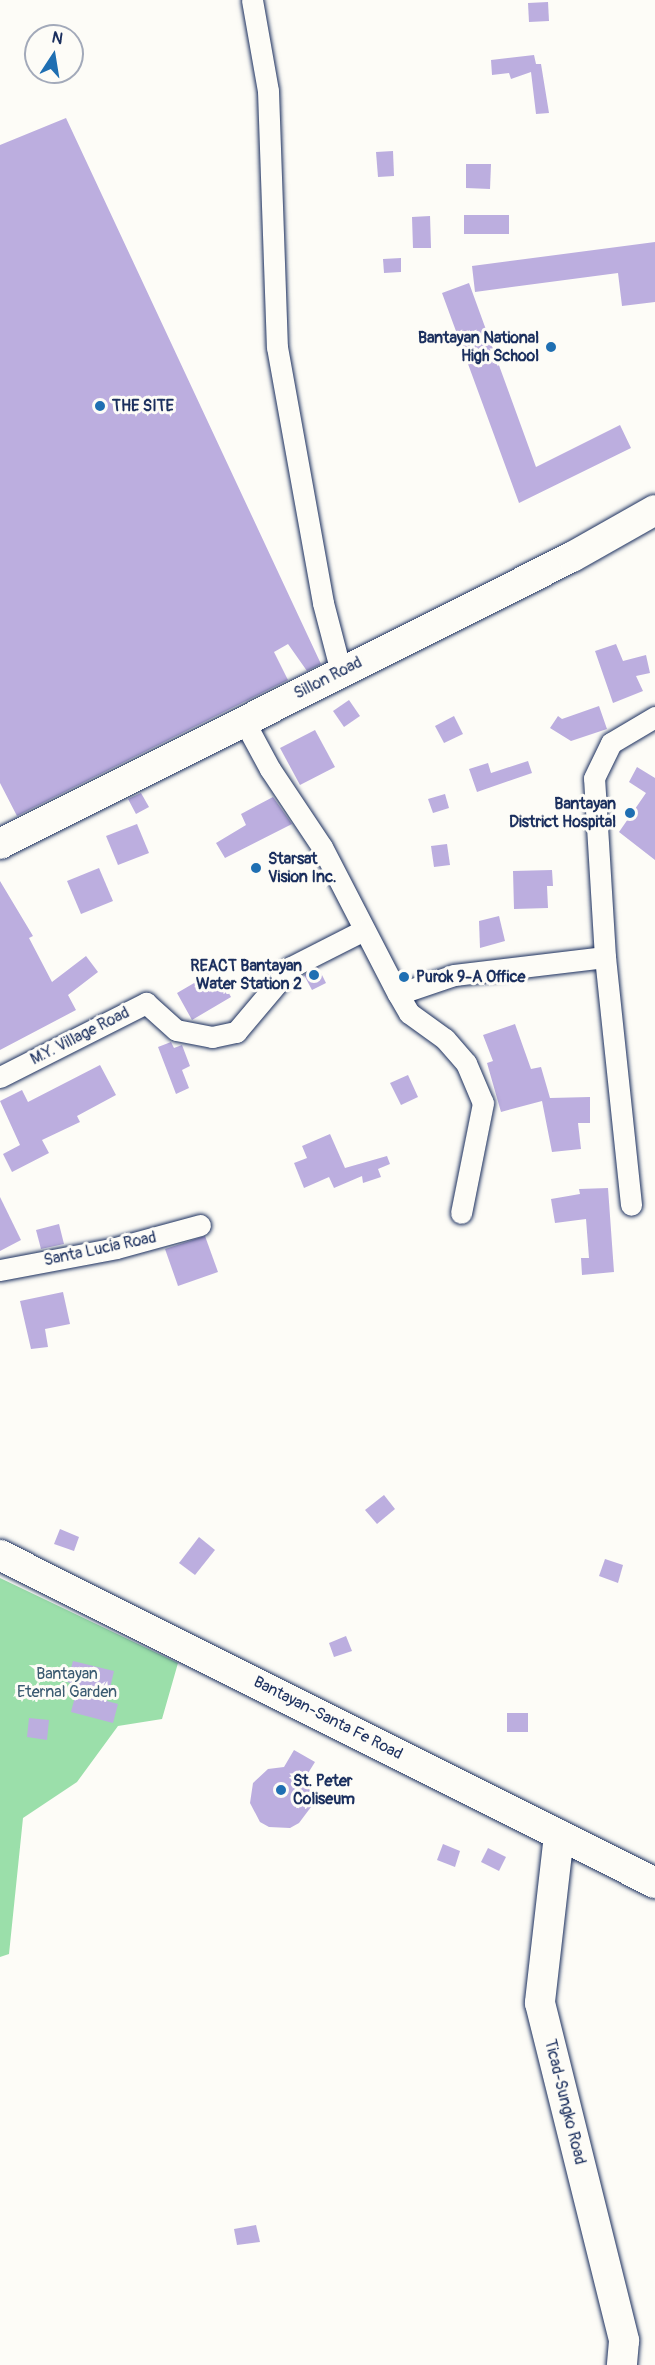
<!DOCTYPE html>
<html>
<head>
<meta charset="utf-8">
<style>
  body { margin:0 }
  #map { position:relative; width:655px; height:2365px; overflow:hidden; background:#fdfcf7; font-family:Pangolin,sans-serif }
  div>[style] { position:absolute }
  .green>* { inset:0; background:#9bdfaa }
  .building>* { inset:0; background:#bcaedf }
  .roads { filter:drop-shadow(0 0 2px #1b2f5e) drop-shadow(0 0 2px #1b2f5e) }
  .street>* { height:21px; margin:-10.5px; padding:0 10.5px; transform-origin:10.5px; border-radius:10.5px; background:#fdfcf7 }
  .secondary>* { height:30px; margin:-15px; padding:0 15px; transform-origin:15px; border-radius:15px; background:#fdfcf7 }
  .dots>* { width:16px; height:16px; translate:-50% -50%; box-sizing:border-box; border:3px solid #fdfcf7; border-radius:50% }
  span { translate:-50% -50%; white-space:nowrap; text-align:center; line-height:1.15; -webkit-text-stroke:6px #fdfcf7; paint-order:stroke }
  .poi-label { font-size:16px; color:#1b2f5e; font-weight:700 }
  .right { translate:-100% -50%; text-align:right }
  .left { translate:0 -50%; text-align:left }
  .street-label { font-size:16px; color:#1b2f5e }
  .park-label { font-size:16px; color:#3b5b71 }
  .north { position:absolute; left:24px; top:24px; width:60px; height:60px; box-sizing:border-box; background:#fdfcf7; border:2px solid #a3aaba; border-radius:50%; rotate:12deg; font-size:16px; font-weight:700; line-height:24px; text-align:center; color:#1b2f5e }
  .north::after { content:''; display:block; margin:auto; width:21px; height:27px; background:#1f6fb2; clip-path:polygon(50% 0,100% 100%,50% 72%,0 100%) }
</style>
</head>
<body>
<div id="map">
  <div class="green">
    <i style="clip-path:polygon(0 1578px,178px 1663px,162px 1719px,118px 1726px,77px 1782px,23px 1818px,9px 1954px,0 1957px)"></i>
  </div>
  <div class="building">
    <i style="clip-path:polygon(548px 2px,549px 21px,529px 22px,528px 3px)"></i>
    <i style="clip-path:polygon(534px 55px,536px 64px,541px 64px,549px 113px,536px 114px,531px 72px,511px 79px,509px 73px,492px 75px,491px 60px)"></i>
    <i style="clip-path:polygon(66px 118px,321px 664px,307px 671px,288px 644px,274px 652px,288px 680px,17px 816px,0 783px,0 145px)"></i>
    <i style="clip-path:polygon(393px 151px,394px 176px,378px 177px,376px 152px)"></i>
    <i style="clip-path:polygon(466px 164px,491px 164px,490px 189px,466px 188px)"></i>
    <i style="clip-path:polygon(464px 215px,509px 215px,509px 234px,464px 234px)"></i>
    <i style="clip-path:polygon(430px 216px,431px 248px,413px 248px,412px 217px)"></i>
    <i style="clip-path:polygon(655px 242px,655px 302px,622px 306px,618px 273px,475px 292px,472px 266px)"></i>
    <i style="clip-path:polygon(401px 258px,401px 272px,384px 273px,383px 259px)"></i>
    <i style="clip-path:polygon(469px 283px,536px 467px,620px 425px,631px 448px,519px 503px,442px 293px)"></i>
    <i style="clip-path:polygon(616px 644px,623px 661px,646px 655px,650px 673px,636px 676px,643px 691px,613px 703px,595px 651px)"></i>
    <i style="clip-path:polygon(349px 700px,360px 716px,344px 727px,333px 711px)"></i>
    <i style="clip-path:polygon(599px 706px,607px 729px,571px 741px,550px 728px,558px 716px,562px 719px)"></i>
    <i style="clip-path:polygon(454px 716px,463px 734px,444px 743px,435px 726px)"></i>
    <i style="clip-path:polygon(315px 730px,335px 767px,300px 785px,280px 748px)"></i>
    <i style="clip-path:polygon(528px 761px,532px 773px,477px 792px,469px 769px,488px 763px,491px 773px)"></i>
    <i style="clip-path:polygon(637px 767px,655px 778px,655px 860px,619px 832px,646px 793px,629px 782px)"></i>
    <i style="clip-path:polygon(141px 793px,149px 807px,136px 814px,128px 799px)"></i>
    <i style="clip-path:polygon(445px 794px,449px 808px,433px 813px,428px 799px)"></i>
    <i style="clip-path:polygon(273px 797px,292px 824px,225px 858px,216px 843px,246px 825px,241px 814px)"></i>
    <i style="clip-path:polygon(137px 824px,149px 853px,118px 865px,106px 836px)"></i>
    <i style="clip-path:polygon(447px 844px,450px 865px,434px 867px,431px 846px)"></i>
    <i style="clip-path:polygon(99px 868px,113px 901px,81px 914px,67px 881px)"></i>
    <i style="clip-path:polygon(552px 870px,553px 886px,547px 886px,548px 908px,514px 909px,513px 871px)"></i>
    <i style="clip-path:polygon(0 881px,33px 936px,29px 938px,52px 982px,86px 956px,98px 972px,68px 995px,76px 1010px,0 1050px)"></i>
    <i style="clip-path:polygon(499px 916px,505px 941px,480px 948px,479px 921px)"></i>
    <i style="clip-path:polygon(318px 967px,326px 983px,312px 990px,304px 975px)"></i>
    <i style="clip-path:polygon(220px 977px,231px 997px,192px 1020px,177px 993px,201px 979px,205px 985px)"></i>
    <i style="clip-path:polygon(515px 1024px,531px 1069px,541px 1067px,550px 1098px,590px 1097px,590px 1123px,578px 1123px,581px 1149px,552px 1152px,542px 1101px,501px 1112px,487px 1063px,493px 1061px,483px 1035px)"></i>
    <i style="clip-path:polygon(171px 1042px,174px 1048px,182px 1045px,190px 1066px,182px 1070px,189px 1088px,176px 1094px,158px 1047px)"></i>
    <i style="clip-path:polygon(100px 1065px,116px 1095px,77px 1116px,80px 1122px,42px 1140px,49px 1153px,12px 1172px,3px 1154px,20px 1145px,0 1101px,22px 1090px,28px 1102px)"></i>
    <i style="clip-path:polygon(408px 1075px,418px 1097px,401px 1105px,390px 1083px)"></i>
    <i style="clip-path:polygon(330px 1134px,345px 1168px,387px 1156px,390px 1164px,378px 1169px,381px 1177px,363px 1183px,362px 1176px,334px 1188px,329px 1177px,304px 1188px,294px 1163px,307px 1158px,302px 1146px)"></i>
    <i style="clip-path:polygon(608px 1188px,614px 1272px,582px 1275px,581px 1258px,589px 1258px,586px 1219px,555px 1223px,551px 1199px,580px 1194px,579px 1189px)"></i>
    <i style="clip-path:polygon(0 1197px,21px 1240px,0 1251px)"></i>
    <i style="clip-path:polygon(59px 1224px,64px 1244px,41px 1249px,36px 1230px)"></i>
    <i style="clip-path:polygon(205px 1236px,218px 1272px,178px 1286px,165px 1249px)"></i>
    <i style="clip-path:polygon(63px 1292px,70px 1324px,45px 1329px,48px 1347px,31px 1349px,20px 1301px)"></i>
    <i style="clip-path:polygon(384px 1495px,395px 1509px,377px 1524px,365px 1510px)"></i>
    <i style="clip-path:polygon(60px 1529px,79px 1537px,74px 1551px,54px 1544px)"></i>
    <i style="clip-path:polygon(199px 1537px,215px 1550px,195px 1575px,179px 1563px)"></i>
    <i style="clip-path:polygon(605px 1559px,623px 1565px,618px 1583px,599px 1576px)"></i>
    <i style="clip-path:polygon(346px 1636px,352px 1651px,334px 1657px,329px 1643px)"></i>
    <i style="clip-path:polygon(73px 1661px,114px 1671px,107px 1701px,118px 1704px,113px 1723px,71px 1712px,78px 1685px,67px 1682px)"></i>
    <i style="clip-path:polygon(507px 1713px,528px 1713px,528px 1732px,507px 1732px)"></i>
    <i style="clip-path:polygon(29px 1718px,49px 1720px,47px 1740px,27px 1737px)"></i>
    <i style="clip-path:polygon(294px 1750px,315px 1762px,305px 1778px,312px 1796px,311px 1807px,299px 1823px,290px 1828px,269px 1827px,260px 1822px,250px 1803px,253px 1783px,268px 1769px,284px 1767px)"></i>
    <i style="clip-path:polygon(443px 1844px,460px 1851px,455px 1867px,437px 1860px)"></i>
    <i style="clip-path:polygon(488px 1848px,506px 1857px,499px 1871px,481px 1862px)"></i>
    <i style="clip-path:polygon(256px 2225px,260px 2242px,237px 2245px,234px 2229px)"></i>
  </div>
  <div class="roads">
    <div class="street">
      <i style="left:252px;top:0;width:92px;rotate:80deg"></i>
      <i style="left:268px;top:91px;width:256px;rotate:88deg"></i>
      <i style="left:277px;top:347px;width:260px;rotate:79.8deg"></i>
      <i style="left:323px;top:603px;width:71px;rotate:75.4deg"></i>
      <i style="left:244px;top:721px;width:55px;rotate:61.6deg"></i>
      <i style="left:270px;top:769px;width:94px;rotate:56.3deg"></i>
      <i style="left:322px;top:847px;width:165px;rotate:62.7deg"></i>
      <i style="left:398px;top:994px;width:59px;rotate:-18.7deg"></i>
      <i style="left:454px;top:975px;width:152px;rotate:-6.8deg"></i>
      <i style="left:605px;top:957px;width:179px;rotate:-93.5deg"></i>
      <i style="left:594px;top:778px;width:39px;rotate:-64deg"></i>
      <i style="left:611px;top:743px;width:51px;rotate:-30.6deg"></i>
      <i style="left:605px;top:957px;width:249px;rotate:84deg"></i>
      <i style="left:398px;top:994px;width:22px;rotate:60deg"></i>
      <i style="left:409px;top:1013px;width:44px;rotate:35.8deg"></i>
      <i style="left:445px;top:1039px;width:32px;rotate:49deg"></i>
      <i style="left:466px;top:1063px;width:43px;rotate:67deg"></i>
      <i style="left:483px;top:1103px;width:112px;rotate:101.3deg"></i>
      <i style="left:0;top:1077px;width:164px;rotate:-26.9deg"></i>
      <i style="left:146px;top:1003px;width:40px;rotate:42deg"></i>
      <i style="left:176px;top:1030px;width:37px;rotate:11deg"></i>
      <i style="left:212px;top:1037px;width:25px;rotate:-12deg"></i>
      <i style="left:236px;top:1032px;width:85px;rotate:-49.8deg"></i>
      <i style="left:291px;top:967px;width:82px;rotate:-26.9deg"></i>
      <i style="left:0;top:1270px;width:118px;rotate:-10.7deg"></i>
      <i style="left:116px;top:1248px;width:87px;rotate:-15.3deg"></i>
    </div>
    <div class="secondary">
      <i style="left:0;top:844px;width:640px;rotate:-26.65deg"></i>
      <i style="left:572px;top:557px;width:95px;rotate:-29.5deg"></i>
      <i style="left:0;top:1555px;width:733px;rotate:26.6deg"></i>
      <i style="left:559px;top:1835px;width:169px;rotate:96.5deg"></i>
      <i style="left:540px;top:2003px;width:348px;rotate:76deg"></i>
      <i style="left:624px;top:2341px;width:24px;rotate:95deg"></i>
    </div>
  </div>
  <div class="dots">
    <i style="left:551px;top:347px;background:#1f6fb2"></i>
    <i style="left:100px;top:406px;background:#1f6fb2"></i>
    <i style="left:630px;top:813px;background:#1f6fb2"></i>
    <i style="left:256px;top:868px;background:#1f6fb2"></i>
    <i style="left:314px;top:975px;background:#1f6fb2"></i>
    <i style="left:404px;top:977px;background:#1f6fb2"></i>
    <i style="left:281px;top:1790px;background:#1f6fb2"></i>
  </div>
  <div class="poi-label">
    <span class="right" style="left:539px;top:347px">Bantayan National<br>High School</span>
    <span class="left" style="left:112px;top:406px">THE SITE</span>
    <span class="right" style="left:616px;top:813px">Bantayan<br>District Hospital</span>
    <span class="left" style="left:268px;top:868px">Starsat<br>Vision Inc.</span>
    <span class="right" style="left:302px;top:975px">REACT Bantayan<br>Water Station 2</span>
    <span class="left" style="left:416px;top:977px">Purok 9-A Office</span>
    <span class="left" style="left:293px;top:1790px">St. Peter<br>Coliseum</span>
  </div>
  <div class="street-label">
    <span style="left:328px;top:678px;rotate:-27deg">Sillon Road</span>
    <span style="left:80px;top:1036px;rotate:-27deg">M.Y. Village Road</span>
    <span style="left:100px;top:1249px;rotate:-12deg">Santa Lucia Road</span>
    <span style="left:328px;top:1718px;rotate:27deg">Bantayan-Santa Fe Road</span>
    <span style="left:565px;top:2102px;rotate:76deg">Ticad-Sungko Road</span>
  </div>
  <div class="park-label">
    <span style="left:67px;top:1683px">Bantayan<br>Eternal Garden</span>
  </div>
  <div class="north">N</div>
</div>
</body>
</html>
